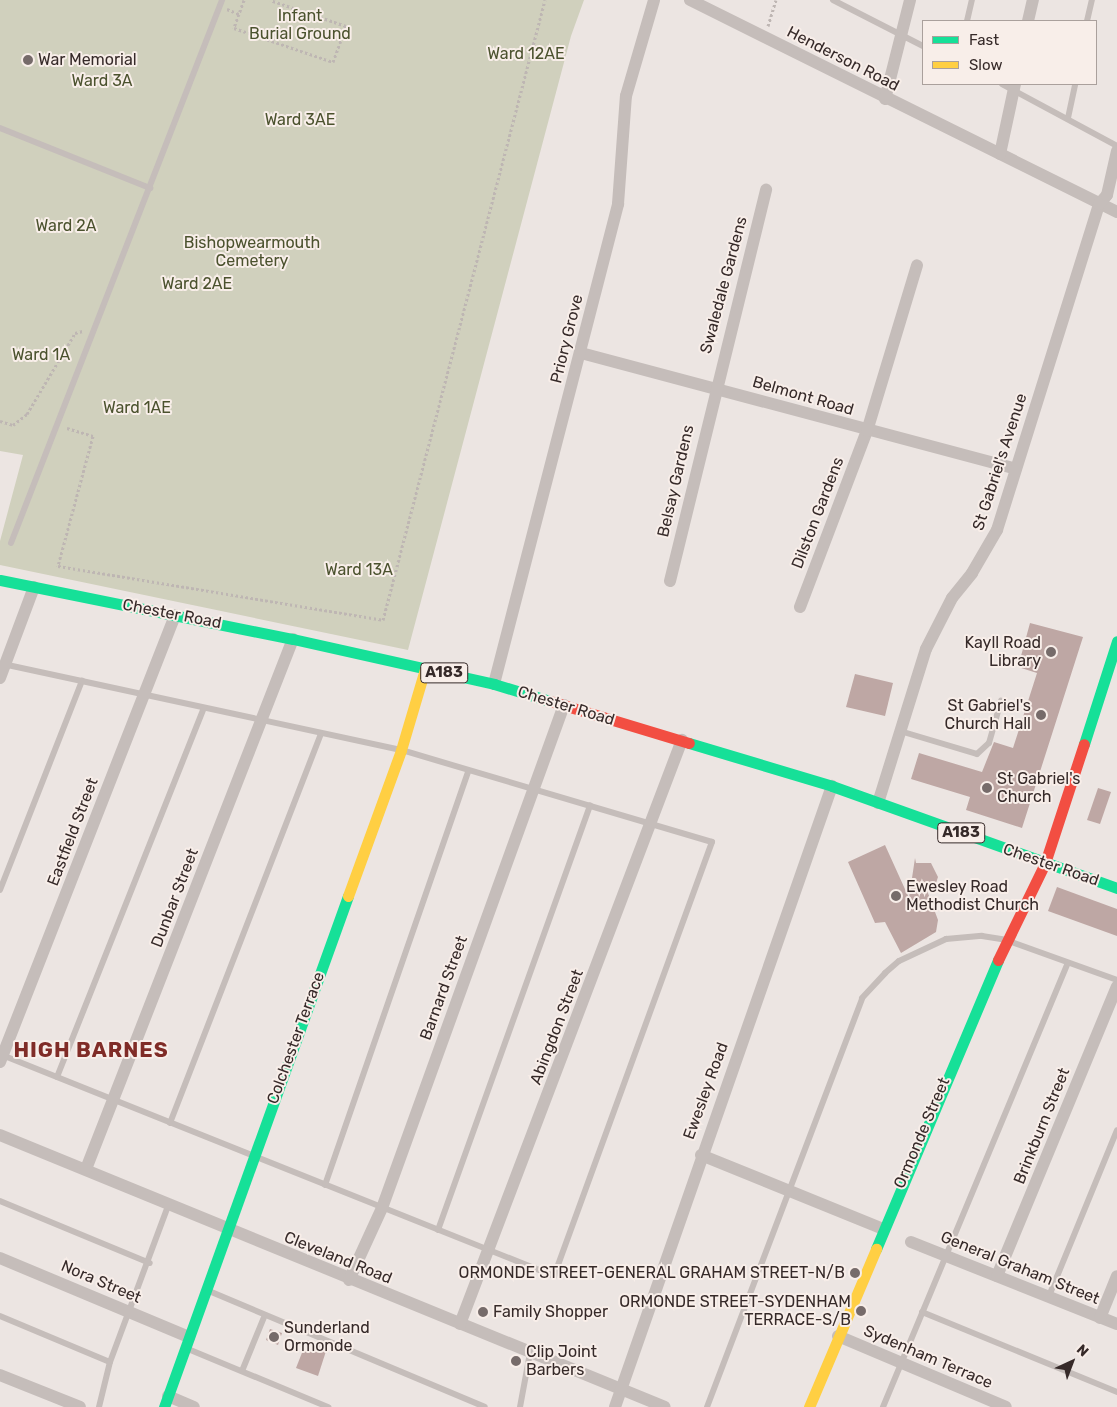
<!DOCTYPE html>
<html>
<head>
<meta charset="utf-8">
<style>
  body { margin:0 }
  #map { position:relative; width:1117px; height:1407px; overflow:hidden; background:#ece5e2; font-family:Rubik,sans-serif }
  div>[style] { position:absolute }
  .green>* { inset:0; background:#d0d0bd }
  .building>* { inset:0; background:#bea7a4 }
  .path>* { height:3px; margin-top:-1.5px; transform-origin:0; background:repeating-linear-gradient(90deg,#beb6b3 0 2.5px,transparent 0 5px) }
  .lane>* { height:6px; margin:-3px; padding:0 3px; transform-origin:3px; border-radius:3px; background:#c5bdba }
  .street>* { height:12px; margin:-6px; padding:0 6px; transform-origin:6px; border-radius:6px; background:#c5bdba }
  .fast>* { height:11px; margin:-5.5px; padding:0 5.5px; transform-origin:5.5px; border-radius:5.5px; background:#16e098 }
  .slow>* { height:11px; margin:-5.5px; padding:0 5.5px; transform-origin:5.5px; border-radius:5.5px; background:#ffcf43 }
  .jam>* { height:11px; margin:-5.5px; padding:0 5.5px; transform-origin:5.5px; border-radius:5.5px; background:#f24e42 }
  .dots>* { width:14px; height:14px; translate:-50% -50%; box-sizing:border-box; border:2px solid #f8eee9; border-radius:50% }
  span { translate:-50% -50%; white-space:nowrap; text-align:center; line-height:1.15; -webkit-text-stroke:4px #f8eee9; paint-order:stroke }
  .shield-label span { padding:1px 4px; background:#f8eee9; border:1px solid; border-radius:4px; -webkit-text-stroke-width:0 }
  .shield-label { font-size:15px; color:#362a29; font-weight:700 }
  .park-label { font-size:16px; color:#4b522e }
  .street-label { font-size:16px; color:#362a29 }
  .poi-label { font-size:16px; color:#362a29 }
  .left { translate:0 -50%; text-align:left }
  .right { translate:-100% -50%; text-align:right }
  .district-label { font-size:21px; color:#802c27; font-weight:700; letter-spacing:1px }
  .legend { position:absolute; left:922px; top:20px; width:175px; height:65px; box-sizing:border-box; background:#f8eee9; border:1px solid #aaa09c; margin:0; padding:6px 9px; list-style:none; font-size:15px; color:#362a29 }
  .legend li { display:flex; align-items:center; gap:10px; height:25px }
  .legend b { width:25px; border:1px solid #aaa09c }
  .north { position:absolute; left:1047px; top:1337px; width:50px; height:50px; -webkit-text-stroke:4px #f8eee9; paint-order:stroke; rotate:43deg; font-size:14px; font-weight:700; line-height:20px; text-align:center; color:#362a29 }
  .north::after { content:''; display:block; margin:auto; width:18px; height:22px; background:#362a29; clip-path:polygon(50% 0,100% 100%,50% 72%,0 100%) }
</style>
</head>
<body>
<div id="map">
  <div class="green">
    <i style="clip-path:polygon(0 0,584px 0,571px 36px,408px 650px,0 565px,0 541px,23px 455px,0 451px)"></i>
  </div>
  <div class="building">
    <i style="clip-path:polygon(1030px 623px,1083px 637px,1022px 828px,966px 810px,970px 797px,911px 779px,919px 753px,982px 772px,994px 742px,1013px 748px,1037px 673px,1018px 667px)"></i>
    <i style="clip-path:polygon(855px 674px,893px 683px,885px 716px,846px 707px)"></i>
    <i style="clip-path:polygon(1098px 788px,1111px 792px,1100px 824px,1087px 820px)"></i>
    <i style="clip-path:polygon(885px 845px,909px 898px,915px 858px,916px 863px,931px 863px,938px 877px,935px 886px,925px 885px,938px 920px,936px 932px,901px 953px,885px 922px,875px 923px,848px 862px)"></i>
    <i style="clip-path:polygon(1057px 887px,1117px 909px,1117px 936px,1048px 911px)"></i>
    <i style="clip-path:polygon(270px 1329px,282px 1333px,278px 1345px,266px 1340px)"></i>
    <i style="clip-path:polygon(307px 1340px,327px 1348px,318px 1376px,296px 1368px)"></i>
  </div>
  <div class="path">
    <i style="left:244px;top:0;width:30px;rotate:110deg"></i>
    <i style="left:234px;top:28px;width:105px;rotate:19deg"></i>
    <i style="left:333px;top:62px;width:38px;rotate:-70deg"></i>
    <i style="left:346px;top:26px;width:80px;rotate:-161.1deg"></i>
    <i style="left:227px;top:9px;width:13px;rotate:23deg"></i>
    <i style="left:768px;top:26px;width:27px;rotate:-73deg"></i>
    <i style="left:0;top:421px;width:14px;rotate:17deg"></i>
    <i style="left:13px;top:425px;width:18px;rotate:-38deg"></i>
    <i style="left:27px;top:414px;width:94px;rotate:-59.3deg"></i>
    <i style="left:75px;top:333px;width:8px;rotate:-14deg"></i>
    <i style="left:67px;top:428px;width:27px;rotate:17deg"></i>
    <i style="left:93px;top:436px;width:135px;rotate:105.1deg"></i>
    <i style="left:58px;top:566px;width:329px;rotate:9.4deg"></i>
    <i style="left:383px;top:620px;width:641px;rotate:-75.36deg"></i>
  </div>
  <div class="lane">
    <i style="left:833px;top:0;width:101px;rotate:27.1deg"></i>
    <i style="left:967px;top:21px;width:22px;rotate:-77deg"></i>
    <i style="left:1087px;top:21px;width:22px;rotate:-77deg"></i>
    <i style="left:1002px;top:84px;width:131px;rotate:28.3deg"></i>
    <i style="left:1068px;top:118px;width:35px;rotate:-78deg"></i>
    <i style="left:0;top:128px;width:162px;rotate:21.8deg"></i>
    <i style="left:11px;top:543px;width:583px;rotate:-68.76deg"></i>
    <i style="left:900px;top:731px;width:80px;rotate:16.6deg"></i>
    <i style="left:977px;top:754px;width:16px;rotate:-43deg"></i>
    <i style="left:989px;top:743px;width:44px;rotate:-74.1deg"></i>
    <i style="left:0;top:890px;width:225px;rotate:-68.6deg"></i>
    <i style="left:2px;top:1055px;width:595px;rotate:21.82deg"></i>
    <i style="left:554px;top:1276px;width:462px;rotate:-70deg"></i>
    <i style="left:712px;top:842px;width:324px;rotate:-163.5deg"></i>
    <i style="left:401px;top:750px;width:406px;rotate:-167.8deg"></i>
    <i style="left:57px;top:1077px;width:397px;rotate:-68.3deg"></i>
    <i style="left:170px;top:1123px;width:418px;rotate:-68.8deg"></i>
    <i style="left:325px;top:1185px;width:436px;rotate:-70.9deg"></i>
    <i style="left:0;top:1201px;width:162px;rotate:22.5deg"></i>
    <i style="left:438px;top:1230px;width:451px;rotate:-70.3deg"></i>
    <i style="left:209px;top:1291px;width:299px;rotate:22.8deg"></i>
    <i style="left:1049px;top:1296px;width:179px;rotate:-67.7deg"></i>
    <i style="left:922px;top:1312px;width:211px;rotate:22.3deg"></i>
    <i style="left:0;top:1316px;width:119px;rotate:22.7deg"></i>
    <i style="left:188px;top:1349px;width:152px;rotate:22.5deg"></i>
    <i style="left:242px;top:1371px;width:58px;rotate:-67.8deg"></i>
    <i style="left:99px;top:1407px;width:46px;rotate:-76.3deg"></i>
    <i style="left:110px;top:1362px;width:170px;rotate:-69.6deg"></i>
    <i style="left:520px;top:1407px;width:55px;rotate:-79.5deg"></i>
    <i style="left:707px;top:1407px;width:437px;rotate:-69.2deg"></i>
    <i style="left:862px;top:998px;width:34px;rotate:-47deg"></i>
    <i style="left:885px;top:973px;width:18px;rotate:-41deg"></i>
    <i style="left:899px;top:961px;width:52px;rotate:-25.1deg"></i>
    <i style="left:946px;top:939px;width:36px;rotate:-5deg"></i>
    <i style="left:982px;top:936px;width:24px;rotate:9deg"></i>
    <i style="left:1006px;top:940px;width:118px;rotate:19.8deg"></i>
    <i style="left:883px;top:1407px;width:481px;rotate:-67.4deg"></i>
  </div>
  <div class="street">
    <i style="left:690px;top:0;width:477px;rotate:26.4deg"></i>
    <i style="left:1028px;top:21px;width:22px;rotate:-77deg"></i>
    <i style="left:885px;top:99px;width:102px;rotate:-75.8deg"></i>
    <i style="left:1000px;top:154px;width:72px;rotate:-77.9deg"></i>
    <i style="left:581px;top:353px;width:450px;rotate:14.9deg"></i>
    <i style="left:670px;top:581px;width:403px;rotate:-76.2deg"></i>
    <i style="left:800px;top:607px;width:188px;rotate:-69.2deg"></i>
    <i style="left:867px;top:431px;width:173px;rotate:-73.2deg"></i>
    <i style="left:0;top:678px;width:97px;rotate:-69.5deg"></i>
    <i style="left:494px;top:684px;width:496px;rotate:-75.5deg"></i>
    <i style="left:618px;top:204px;width:108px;rotate:-85.8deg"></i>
    <i style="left:626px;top:96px;width:100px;rotate:-73.7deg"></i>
    <i style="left:878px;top:803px;width:161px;rotate:-72.7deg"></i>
    <i style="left:926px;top:649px;width:57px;rotate:-63deg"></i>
    <i style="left:952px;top:598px;width:32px;rotate:-51deg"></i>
    <i style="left:972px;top:573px;width:50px;rotate:-59.8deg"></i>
    <i style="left:997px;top:530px;width:342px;rotate:-72.6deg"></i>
    <i style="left:1099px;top:204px;width:12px;rotate:-48deg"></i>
    <i style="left:1107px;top:195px;width:45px;rotate:-77.2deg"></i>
    <i style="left:0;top:1062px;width:480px;rotate:-68.6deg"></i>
    <i style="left:0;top:1135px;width:718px;rotate:22.25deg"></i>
    <i style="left:701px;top:1155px;width:194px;rotate:22.1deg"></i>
    <i style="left:86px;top:1169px;width:569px;rotate:-68.67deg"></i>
    <i style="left:911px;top:1242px;width:222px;rotate:21.7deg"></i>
    <i style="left:0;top:1258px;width:205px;rotate:22.7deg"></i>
    <i style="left:997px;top:1276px;width:313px;rotate:-67.5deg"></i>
    <i style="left:349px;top:1280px;width:79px;rotate:-65.4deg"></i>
    <i style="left:382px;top:1208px;width:535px;rotate:-70.11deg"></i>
    <i style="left:1100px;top:1318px;width:45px;rotate:-68deg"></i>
    <i style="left:460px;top:1324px;width:625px;rotate:-69.19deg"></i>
    <i style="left:838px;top:1336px;width:182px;rotate:22.9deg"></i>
    <i style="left:0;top:1375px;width:86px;rotate:21.8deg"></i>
    <i style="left:168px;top:1396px;width:28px;rotate:23deg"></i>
    <i style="left:615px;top:1407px;width:658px;rotate:-70.74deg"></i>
  </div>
  <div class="fast">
    <i style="left:0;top:580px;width:299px;rotate:11.4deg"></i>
    <i style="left:293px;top:639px;width:206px;rotate:12.6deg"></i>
    <i style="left:494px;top:684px;width:59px;rotate:16.9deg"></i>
    <i style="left:689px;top:743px;width:149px;rotate:16.7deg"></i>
    <i style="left:832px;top:786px;width:303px;rotate:19.7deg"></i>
    <i style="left:1084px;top:744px;width:108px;rotate:-72.2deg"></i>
    <i style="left:876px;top:1249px;width:314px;rotate:-67.1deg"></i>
    <i style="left:164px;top:1407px;width:543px;rotate:-70.2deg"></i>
  </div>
  <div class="slow">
    <i style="left:348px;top:896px;width:155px;rotate:-70deg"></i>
    <i style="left:401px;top:750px;width:84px;rotate:-73.5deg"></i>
    <i style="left:809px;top:1407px;width:172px;rotate:-67deg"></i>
  </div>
  <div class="jam">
    <i style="left:550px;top:701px;width:145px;rotate:16.8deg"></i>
    <i style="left:998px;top:960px;width:108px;rotate:-64.1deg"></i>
    <i style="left:1045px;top:863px;width:125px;rotate:-71.9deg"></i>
  </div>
  <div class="dots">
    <i style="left:28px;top:60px;background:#766b6a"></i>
    <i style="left:1051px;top:652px;background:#766b6a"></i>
    <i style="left:1041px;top:715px;background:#766b6a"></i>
    <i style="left:987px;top:788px;background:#766b6a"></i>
    <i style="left:896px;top:896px;background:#766b6a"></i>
    <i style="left:855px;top:1273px;background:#766b6a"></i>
    <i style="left:861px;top:1311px;background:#766b6a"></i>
    <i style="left:483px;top:1312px;background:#766b6a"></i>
    <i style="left:274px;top:1337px;background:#766b6a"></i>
    <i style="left:516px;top:1361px;background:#766b6a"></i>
  </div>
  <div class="shield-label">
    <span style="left:444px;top:673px">A183</span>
    <span style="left:961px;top:833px">A183</span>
  </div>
  <div class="park-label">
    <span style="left:300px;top:25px">Infant<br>Burial Ground</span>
    <span style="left:526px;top:54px">Ward 12AE</span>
    <span style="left:102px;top:81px">Ward 3A</span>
    <span style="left:300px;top:120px">Ward 3AE</span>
    <span style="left:66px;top:226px">Ward 2A</span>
    <span style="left:252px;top:252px">Bishopwearmouth<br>Cemetery</span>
    <span style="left:197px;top:284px">Ward 2AE</span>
    <span style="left:41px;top:355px">Ward 1A</span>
    <span style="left:137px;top:408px">Ward 1AE</span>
    <span style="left:359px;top:570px">Ward 13A</span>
  </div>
  <div class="street-label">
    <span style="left:843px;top:59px;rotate:27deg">Henderson Road</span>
    <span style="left:724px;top:285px;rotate:-75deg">Swaledale Gardens</span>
    <span style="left:567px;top:339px;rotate:-76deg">Priory Grove</span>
    <span style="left:803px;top:396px;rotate:16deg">Belmont Road</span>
    <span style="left:1000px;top:462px;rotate:-72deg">St Gabriel's Avenue</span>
    <span style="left:676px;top:481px;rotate:-77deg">Belsay Gardens</span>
    <span style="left:818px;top:513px;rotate:-69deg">Dilston Gardens</span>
    <span style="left:172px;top:614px;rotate:11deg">Chester Road</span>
    <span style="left:566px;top:706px;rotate:17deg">Chester Road</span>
    <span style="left:73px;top:832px;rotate:-69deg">Eastfield Street</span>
    <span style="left:1051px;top:865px;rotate:19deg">Chester Road</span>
    <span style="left:175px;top:898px;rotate:-69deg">Dunbar Street</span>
    <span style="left:444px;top:988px;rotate:-70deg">Barnard Street</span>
    <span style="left:557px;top:1027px;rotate:-69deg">Abingdon Street</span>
    <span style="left:296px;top:1038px;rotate:-70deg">Colchester Terrace</span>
    <span style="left:706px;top:1091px;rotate:-70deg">Ewesley Road</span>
    <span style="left:1042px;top:1126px;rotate:-68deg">Brinkburn Street</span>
    <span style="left:922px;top:1133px;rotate:-67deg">Ormonde Street</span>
    <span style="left:338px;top:1258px;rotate:22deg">Cleveland Road</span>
    <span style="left:1020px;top:1268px;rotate:22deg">General Graham Street</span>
    <span style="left:101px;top:1282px;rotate:23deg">Nora Street</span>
    <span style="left:928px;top:1357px;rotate:23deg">Sydenham Terrace</span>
  </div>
  <div class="poi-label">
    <span class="left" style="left:38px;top:60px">War Memorial</span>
    <span class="right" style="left:1041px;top:652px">Kayll Road<br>Library</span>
    <span class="right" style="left:1031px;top:715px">St Gabriel's<br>Church Hall</span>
    <span class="left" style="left:997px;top:788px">St Gabriel's<br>Church</span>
    <span class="left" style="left:906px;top:896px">Ewesley Road<br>Methodist Church</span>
    <span class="right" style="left:845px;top:1273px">ORMONDE STREET-GENERAL GRAHAM STREET-N/B</span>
    <span class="right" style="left:851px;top:1311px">ORMONDE STREET-SYDENHAM<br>TERRACE-S/B</span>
    <span class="left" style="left:493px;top:1312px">Family Shopper</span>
    <span class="left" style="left:284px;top:1337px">Sunderland<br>Ormonde</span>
    <span class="left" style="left:526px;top:1361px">Clip Joint<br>Barbers</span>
  </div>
  <div class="district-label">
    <span style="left:91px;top:1050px">HIGH BARNES</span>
  </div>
  <ul class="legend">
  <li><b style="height:6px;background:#16e098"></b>Fast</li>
  <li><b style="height:6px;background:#ffcf43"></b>Slow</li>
  </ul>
  <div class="north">N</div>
</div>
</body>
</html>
